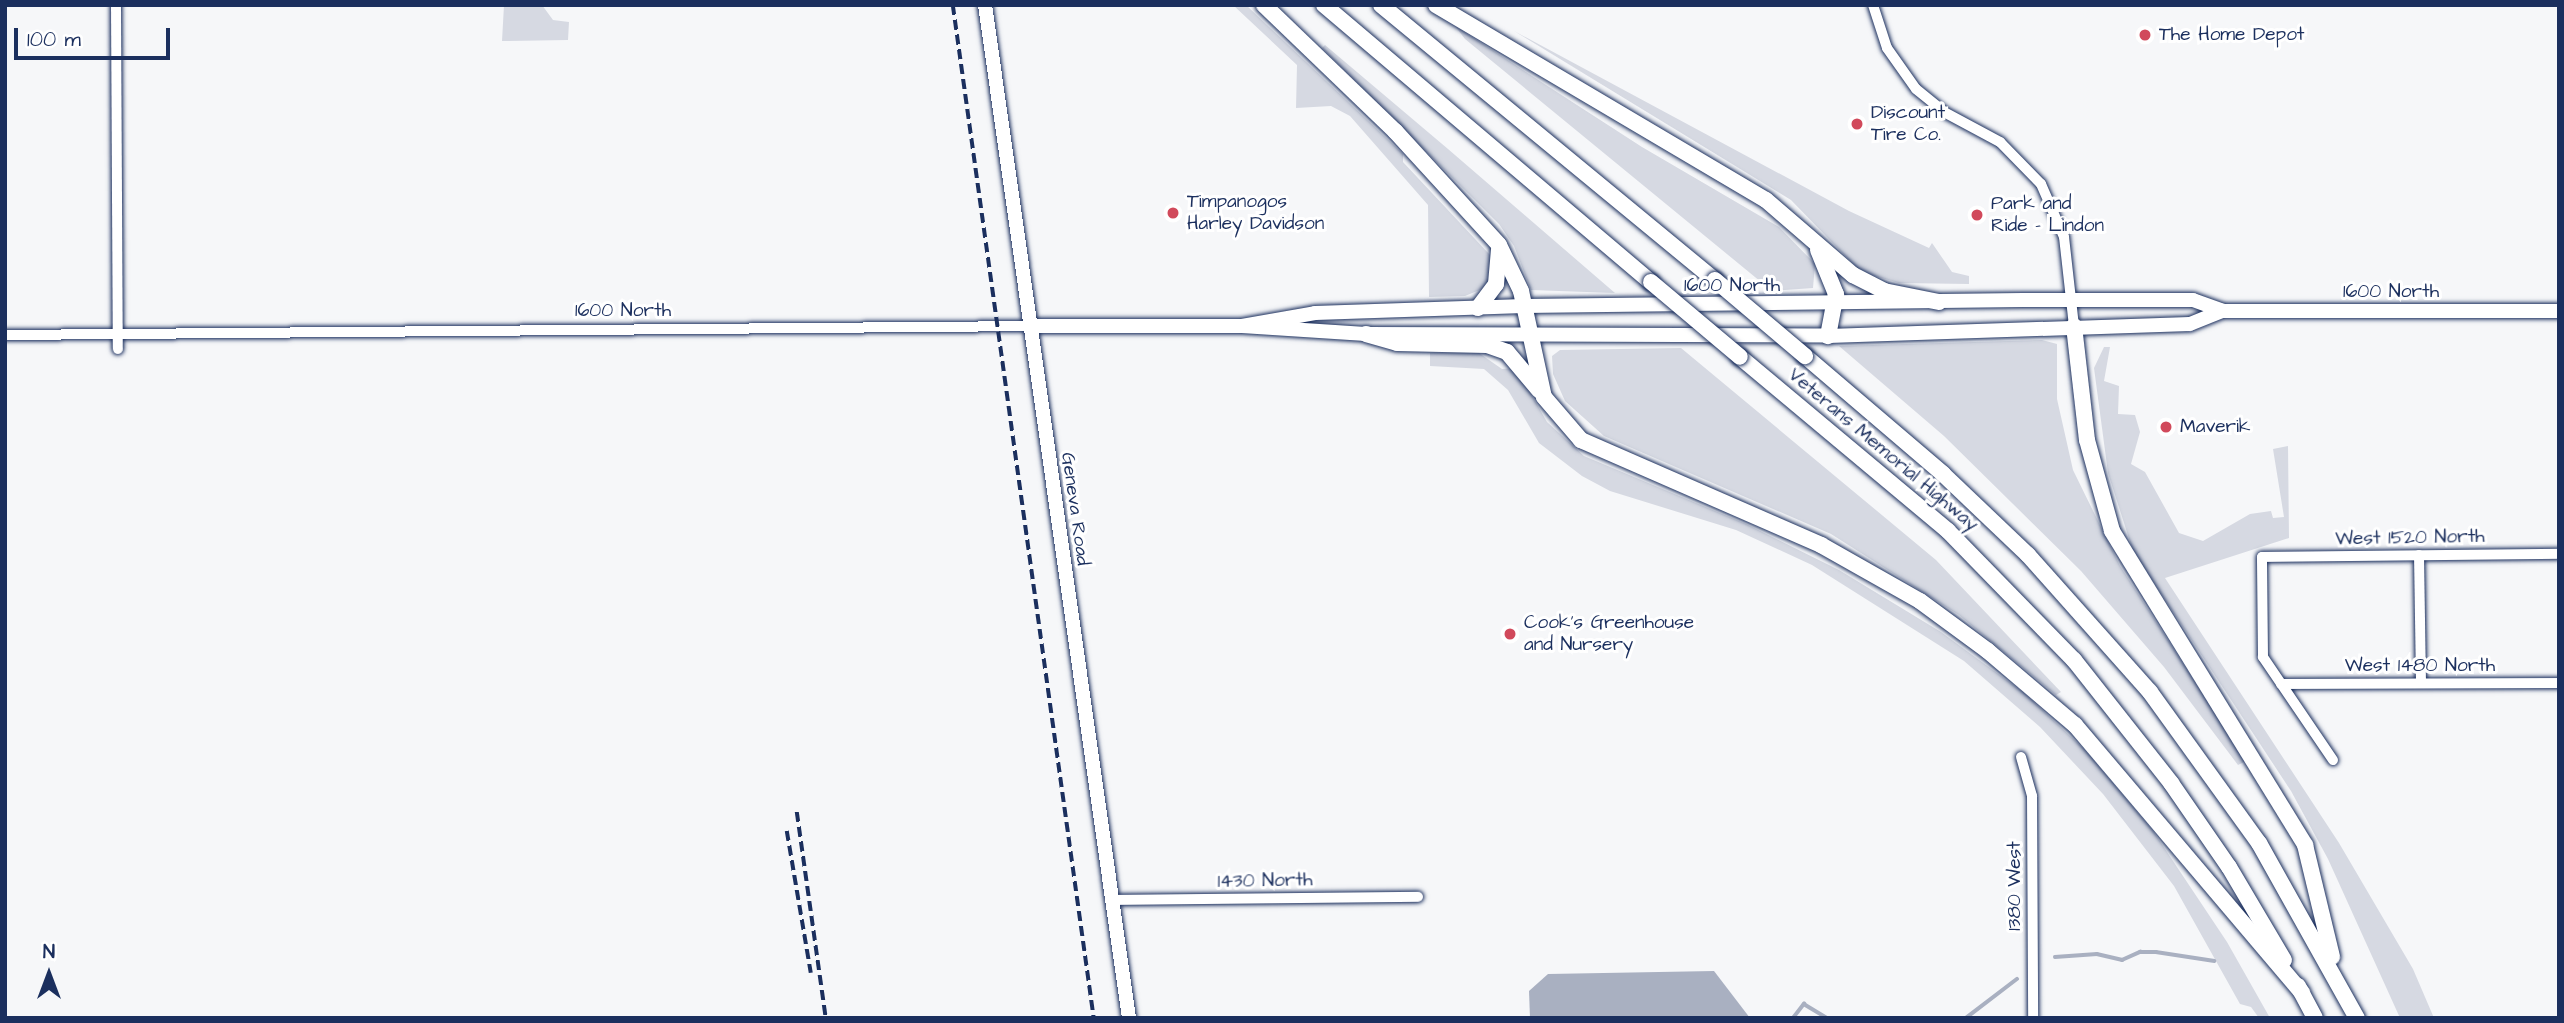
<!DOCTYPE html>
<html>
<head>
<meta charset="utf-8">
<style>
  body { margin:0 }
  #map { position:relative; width:2564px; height:1023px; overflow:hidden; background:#f6f7f9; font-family:"Architects Daughter",sans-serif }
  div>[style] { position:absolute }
  .green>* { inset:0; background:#d6d9e2 }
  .water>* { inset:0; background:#a9b0c1 }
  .stream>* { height:3.5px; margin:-1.75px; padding:0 1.75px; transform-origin:1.75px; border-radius:1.75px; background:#a9b0c1 }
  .roads { filter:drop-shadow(0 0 2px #1b2f5e) drop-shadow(0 0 2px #1b2f5e) }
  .minor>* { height:10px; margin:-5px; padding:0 5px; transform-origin:5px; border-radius:5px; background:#fff }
  .major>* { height:14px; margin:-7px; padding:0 7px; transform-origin:7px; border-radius:7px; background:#fff }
  .highway>* { height:16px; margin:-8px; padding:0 8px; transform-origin:8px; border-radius:8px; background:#fff }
  .rail>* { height:3.5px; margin-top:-1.75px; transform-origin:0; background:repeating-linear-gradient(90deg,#1b2f5e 0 10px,transparent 0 15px) }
  .bridges { filter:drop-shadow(0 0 2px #1b2f5e) drop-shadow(0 0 2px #1b2f5e) }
  .highway-bridge>* { height:16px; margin:-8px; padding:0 8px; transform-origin:8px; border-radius:8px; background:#fff }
  .dots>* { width:19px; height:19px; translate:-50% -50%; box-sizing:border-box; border:4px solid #fff; border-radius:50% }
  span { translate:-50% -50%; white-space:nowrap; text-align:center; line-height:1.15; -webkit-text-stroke:6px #fff; paint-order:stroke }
  .poi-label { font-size:19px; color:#1b2f5e }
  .left { translate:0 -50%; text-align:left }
  .street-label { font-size:19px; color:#1b2f5e }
  .frame { position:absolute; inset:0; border:7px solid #1b2f5e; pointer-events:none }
  .north { position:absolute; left:14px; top:939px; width:70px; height:70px; -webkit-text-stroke:5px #fff; paint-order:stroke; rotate:0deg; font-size:19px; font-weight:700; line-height:28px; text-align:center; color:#1b2f5e }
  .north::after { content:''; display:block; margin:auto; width:24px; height:32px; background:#1b2f5e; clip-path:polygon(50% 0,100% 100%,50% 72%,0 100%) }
  .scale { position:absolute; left:14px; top:28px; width:156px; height:32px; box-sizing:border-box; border:4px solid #1b2f5e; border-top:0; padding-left:9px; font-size:21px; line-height:24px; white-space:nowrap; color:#1b2f5e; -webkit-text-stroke:5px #fff; paint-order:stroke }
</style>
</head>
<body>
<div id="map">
  <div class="green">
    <i style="clip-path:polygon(504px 5px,542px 5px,553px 20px,569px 22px,568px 40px,502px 41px)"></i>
    <i style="clip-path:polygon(1233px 5px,1246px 5px,1403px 154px,1403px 162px,1490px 255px,1493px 275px,1482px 289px,1465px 296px,1429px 297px,1428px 205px,1350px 116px,1331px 106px,1296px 108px,1297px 65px)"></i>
    <i style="clip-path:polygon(1455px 26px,1642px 147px,1779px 227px,1815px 264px,1813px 288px,1772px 291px,1465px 39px)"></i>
    <i style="clip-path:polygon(1514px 31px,1849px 211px,1929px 248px,1932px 243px,1952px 272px,1969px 276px,1969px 284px,1899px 283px,1861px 272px,1791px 200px)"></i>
    <i style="clip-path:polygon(1325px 45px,1448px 149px,1615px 293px,1531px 290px,1514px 246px,1499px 224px,1322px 48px)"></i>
    <i style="clip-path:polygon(2042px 340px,2057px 344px,2057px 399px,2073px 470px,2120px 566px,2246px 761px,2238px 765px,2164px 667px,2081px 571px,1944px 436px,1839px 346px)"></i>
    <i style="clip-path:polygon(2104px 347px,2110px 347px,2104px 381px,2119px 386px,2118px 414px,2135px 415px,2140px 432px,2131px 464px,2145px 472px,2179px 533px,2203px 541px,2250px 514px,2271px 511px,2273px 518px,2284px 517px,2273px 449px,2288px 446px,2289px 538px,2165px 578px,2339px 843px,2413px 969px,2434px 1018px,2400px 1018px,2328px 859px,2291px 791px,2133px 551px,2108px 473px,2094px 368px)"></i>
    <i style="clip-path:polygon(1681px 348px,1936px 560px,2061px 692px,2056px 695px,1959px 615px,1831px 534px,1604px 436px,1565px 401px,1553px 374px,1552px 356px,1560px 350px)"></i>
    <i style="clip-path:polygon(1430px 353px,1479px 353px,1502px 369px,1516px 368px,1547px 422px,1584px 456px,1746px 524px,1839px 570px,1941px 632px,2024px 693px,2086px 751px,2153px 831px,2227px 942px,2270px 1018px,2259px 1018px,2251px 1007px,2240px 1004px,2174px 886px,2103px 794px,2040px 727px,1964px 661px,1812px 565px,1736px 530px,1610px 491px,1582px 476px,1539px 443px,1508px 390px,1484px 369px,1430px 366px)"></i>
  </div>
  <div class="water">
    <i style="clip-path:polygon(1714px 971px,1750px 1018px,1530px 1018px,1529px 991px,1548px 974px)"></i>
  </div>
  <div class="stream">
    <i style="left:2055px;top:957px;width:42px;rotate:-4.1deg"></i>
    <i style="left:2097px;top:954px;width:26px;rotate:13deg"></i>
    <i style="left:2122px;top:960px;width:20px;rotate:-24deg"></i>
    <i style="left:2140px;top:952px;width:16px"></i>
    <i style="left:2156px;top:952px;width:59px;rotate:8.8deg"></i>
    <i style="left:1793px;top:1018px;width:18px;rotate:-52deg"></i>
    <i style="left:1804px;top:1004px;width:27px;rotate:31deg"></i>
    <i style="left:1966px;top:1018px;width:64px;rotate:-37.4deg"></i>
  </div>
  <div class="roads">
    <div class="minor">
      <i style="left:116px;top:5px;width:344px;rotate:89.7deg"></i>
      <i style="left:1873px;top:5px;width:45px;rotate:72deg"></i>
      <i style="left:1887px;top:48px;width:50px;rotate:54.7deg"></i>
      <i style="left:1916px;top:89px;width:36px;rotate:39deg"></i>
      <i style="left:1944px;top:112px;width:64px;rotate:28.2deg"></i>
      <i style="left:2000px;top:142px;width:59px;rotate:45.7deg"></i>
      <i style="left:2041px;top:184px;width:58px;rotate:66.5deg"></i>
      <i style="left:2064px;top:237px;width:90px;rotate:83.6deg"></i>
      <i style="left:5px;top:335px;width:1024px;rotate:-0.5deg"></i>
      <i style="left:2419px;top:555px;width:128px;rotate:89.1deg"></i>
      <i style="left:2281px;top:684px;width:278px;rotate:-0.2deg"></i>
      <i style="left:2021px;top:757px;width:41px;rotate:74.2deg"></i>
      <i style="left:2032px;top:796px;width:222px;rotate:89.7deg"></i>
      <i style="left:2333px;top:760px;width:125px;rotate:-124.2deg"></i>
      <i style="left:2263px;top:657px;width:100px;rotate:-90.6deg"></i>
      <i style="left:2262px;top:557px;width:297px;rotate:-0.6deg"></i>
      <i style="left:1112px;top:900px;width:306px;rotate:-0.6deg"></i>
    </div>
    <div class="major">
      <i style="left:985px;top:5px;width:1023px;rotate:81.91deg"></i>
      <i style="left:1029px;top:326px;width:213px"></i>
      <i style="left:1242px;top:326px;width:124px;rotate:3.7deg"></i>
      <i style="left:1366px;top:334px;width:462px;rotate:0.2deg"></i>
      <i style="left:1828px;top:336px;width:362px;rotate:-1.9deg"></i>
      <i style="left:2190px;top:324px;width:35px;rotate:-22deg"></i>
      <i style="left:1242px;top:326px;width:74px;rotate:-10.1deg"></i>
      <i style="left:1315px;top:313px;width:209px;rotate:-1.9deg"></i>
      <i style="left:1524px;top:306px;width:499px;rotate:-0.7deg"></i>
      <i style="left:2023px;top:300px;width:170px"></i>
      <i style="left:2193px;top:300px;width:32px;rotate:20deg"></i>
      <i style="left:2223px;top:311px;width:336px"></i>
    </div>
    <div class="highway">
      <i style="left:1264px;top:5px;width:182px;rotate:43.9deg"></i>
      <i style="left:1395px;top:131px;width:154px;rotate:47.6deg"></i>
      <i style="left:1499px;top:245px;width:51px;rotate:64.4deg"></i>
      <i style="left:1521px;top:291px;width:108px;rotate:77.8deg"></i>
      <i style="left:1544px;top:397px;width:57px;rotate:49.3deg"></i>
      <i style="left:1581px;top:440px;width:262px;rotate:23.6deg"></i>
      <i style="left:1821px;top:545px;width:114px;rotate:29.5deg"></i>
      <i style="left:1920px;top:601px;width:84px;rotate:36.3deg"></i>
      <i style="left:1988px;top:651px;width:114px;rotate:40.4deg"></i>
      <i style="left:2075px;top:725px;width:351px;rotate:49.7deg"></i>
      <i style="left:1324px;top:5px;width:429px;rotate:40.3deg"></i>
      <i style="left:1381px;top:5px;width:433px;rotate:39.5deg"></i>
      <i style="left:1436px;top:5px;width:383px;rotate:30.6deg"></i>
      <i style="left:1766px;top:200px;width:115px;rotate:40.8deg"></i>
      <i style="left:1853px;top:275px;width:35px;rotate:27deg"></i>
      <i style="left:1884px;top:291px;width:56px;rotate:11.3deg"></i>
      <i style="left:1818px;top:250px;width:48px;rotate:67.8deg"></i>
      <i style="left:1836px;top:294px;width:43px;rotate:100.8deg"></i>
      <i style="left:1478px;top:308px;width:30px;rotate:-53deg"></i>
      <i style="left:1496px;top:284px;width:37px;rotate:-85deg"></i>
      <i style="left:2074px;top:326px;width:115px;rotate:83.5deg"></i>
      <i style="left:2087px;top:440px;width:94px;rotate:74.6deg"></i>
      <i style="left:2112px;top:531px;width:369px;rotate:58.4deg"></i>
      <i style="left:2305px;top:845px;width:115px;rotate:76.4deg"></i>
      <i style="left:1366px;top:334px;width:32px;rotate:16deg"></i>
      <i style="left:1397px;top:343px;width:90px;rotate:1.3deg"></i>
      <i style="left:1487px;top:345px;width:21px;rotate:19deg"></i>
      <i style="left:1507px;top:352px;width:50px;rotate:49.9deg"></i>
      <i style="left:1805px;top:356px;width:182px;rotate:40.5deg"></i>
      <i style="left:1943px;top:474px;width:117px;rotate:43.6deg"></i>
      <i style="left:2028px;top:555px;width:183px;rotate:48.3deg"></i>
      <i style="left:2150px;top:692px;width:186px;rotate:54.2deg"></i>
      <i style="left:2259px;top:843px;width:201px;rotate:60.8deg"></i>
      <i style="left:1740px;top:357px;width:271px;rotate:39.9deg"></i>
      <i style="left:1948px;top:531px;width:180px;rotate:45.7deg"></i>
      <i style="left:2074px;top:660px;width:157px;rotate:51.7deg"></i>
      <i style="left:2171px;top:783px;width:102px;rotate:55.4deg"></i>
      <i style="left:2229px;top:867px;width:108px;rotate:59.4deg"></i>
      <i style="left:2298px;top:986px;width:36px;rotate:62deg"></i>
    </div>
  </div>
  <div class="rail">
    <i style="left:953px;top:5px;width:1023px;rotate:82.08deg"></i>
    <i style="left:797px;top:812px;width:208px;rotate:82deg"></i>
    <i style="left:787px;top:831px;width:144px;rotate:80.4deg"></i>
  </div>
  <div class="bridges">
    <div class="highway-bridge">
      <i style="left:1715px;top:280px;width:118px;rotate:40.2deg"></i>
      <i style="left:1651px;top:282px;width:116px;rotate:40.1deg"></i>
    </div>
  </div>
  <div class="dots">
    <i style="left:2145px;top:35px;background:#d1495b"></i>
    <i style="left:1857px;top:124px;background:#d1495b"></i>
    <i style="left:1173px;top:213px;background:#d1495b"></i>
    <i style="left:1977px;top:215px;background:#d1495b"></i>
    <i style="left:2166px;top:427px;background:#d1495b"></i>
    <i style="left:1510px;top:634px;background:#d1495b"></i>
  </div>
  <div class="poi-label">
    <span class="left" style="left:2159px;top:35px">The Home Depot</span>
    <span class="left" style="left:1871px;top:124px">Discount<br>Tire Co.</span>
    <span class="left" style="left:1187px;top:213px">Timpanogos<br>Harley Davidson</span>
    <span class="left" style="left:1991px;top:215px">Park and<br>Ride - Lindon</span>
    <span class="left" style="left:2180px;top:427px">Maverik</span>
    <span class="left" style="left:1524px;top:634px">Cook's Greenhouse<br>and Nursery</span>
  </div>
  <div class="street-label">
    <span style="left:1732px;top:286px">1600 North</span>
    <span style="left:2391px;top:292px">1600 North</span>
    <span style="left:623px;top:311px">1600 North</span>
    <span style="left:1883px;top:450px;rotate:40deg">Veterans Memorial Highway</span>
    <span style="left:1075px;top:509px;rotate:82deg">Geneva Road</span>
    <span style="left:2410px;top:538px;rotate:-1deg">West 1520 North</span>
    <span style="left:2420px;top:666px">West 1480 North</span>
    <span style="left:1265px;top:881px;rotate:-1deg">1430 North</span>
    <span style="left:2015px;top:886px;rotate:-90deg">1380 West</span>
  </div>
  <div class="frame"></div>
  <div class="north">N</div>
  <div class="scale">100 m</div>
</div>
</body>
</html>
